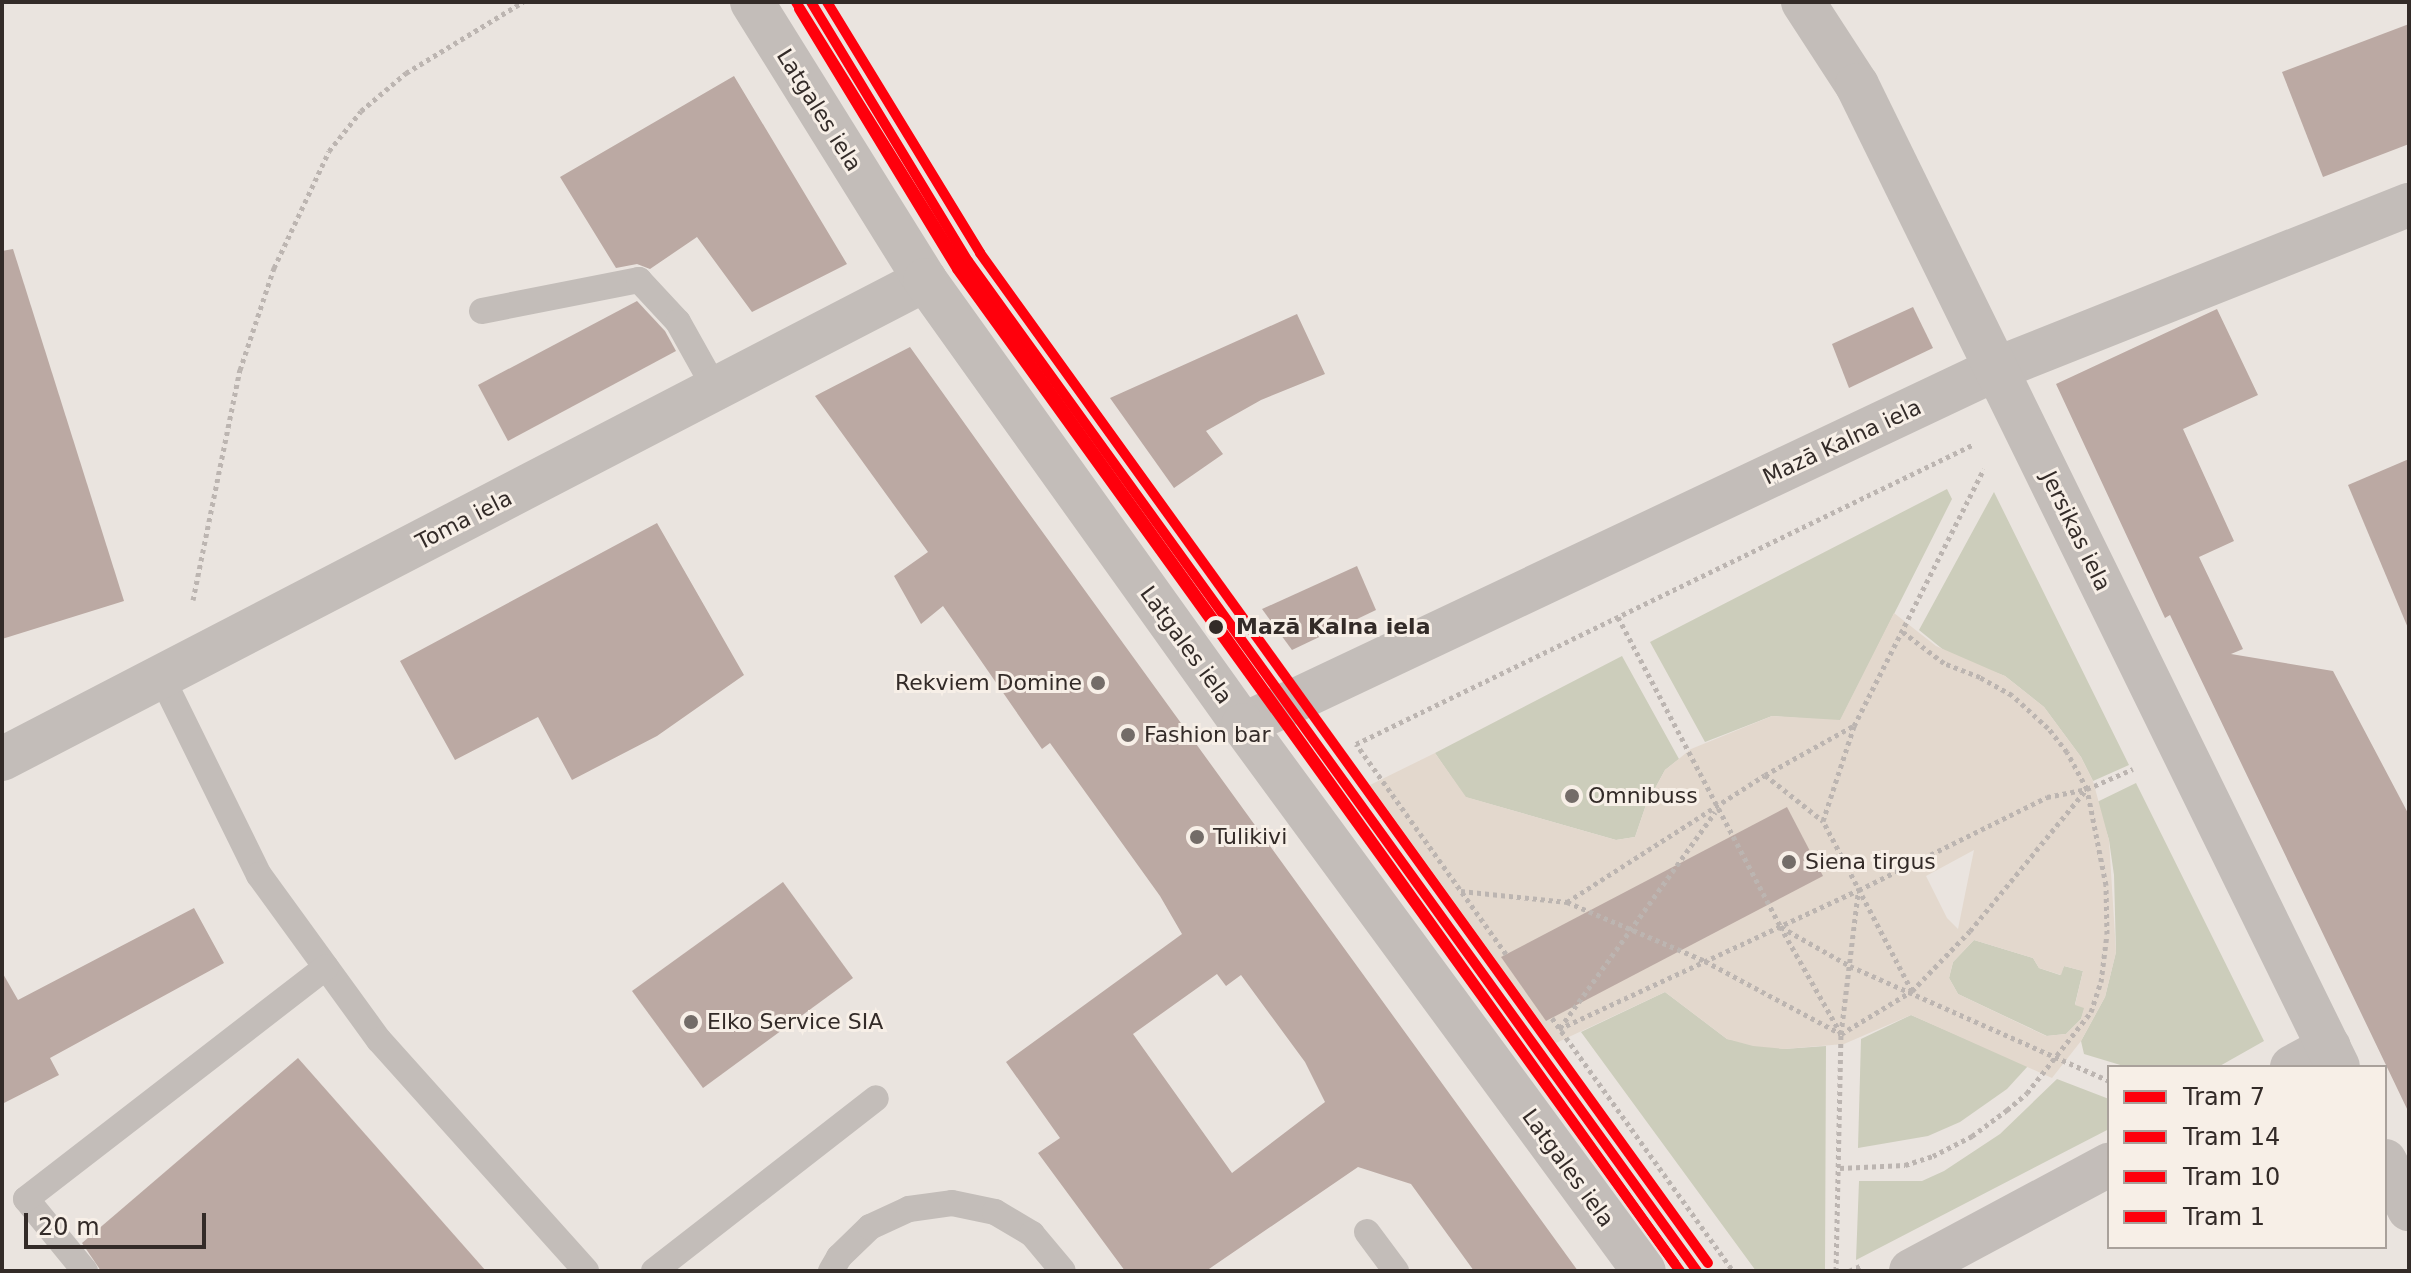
<!DOCTYPE html>
<html>
<head>
<meta charset="utf-8">
<style>
  body { margin:0 }
  #map { position:relative; width:2411px; height:1273px; overflow:hidden; background:#eae4df; font-family:"DejaVu Sans",sans-serif }
  div>[style] { position:absolute }
  .green>* { inset:0; background:#cccdbb }
  .plaza>* { inset:0; background:#e3d8cd }
  .building>* { inset:0; background:#bba9a3 }
  .path>* { height:5px; margin-top:-2.5px; transform-origin:0; background:repeating-linear-gradient(90deg,#bcb5b1 0 4px,transparent 0 8px) }
  .service>* { height:26px; margin:-13px; padding:0 13px; transform-origin:13px; border-radius:13px; background:#c3bdb9 }
  .minor>* { height:44px; margin:-22px; padding:0 22px; transform-origin:22px; border-radius:22px; background:#c3bdb9 }
  .tertiary>* { height:44px; margin:-22px; padding:0 22px; transform-origin:22px; border-radius:22px; background:#c3bdb9 }
  .tram-1>* { height:10px; margin:-5px; padding:0 5px; transform-origin:5px; border-radius:5px; background:#ff000c }
  .tram-2>* { height:10px; margin:-5px; padding:0 5px; transform-origin:5px; border-radius:5px; background:#ff000c }
  .tram-3>* { height:10px; margin:-5px; padding:0 5px; transform-origin:5px; border-radius:5px; background:#ff000c }
  .tram-4>* { height:10px; margin:-5px; padding:0 5px; transform-origin:5px; border-radius:5px; background:#ff000c }
  .dots>* { width:22px; height:22px; translate:-50% -50%; box-sizing:border-box; border:4px solid #f7efe7; border-radius:50% }
  span { translate:-50% -50%; white-space:nowrap; text-align:center; line-height:1.15; -webkit-text-stroke:6px #f7efe7; paint-order:stroke }
  .street-label { font-size:22px; color:#332b28 }
  .stop-label { font-size:22px; color:#332b28; font-weight:700 }
  .left { translate:0 -50%; text-align:left }
  .poi-label { font-size:22px; color:#332b28 }
  .right { translate:-100% -50%; text-align:right }
  .frame { position:absolute; inset:0; border:4px solid #332b28; pointer-events:none }
  .legend { position:absolute; left:2107px; top:1065px; width:280px; height:184px; box-sizing:border-box; background:#f7efe7; border:2px solid #a9a19b; margin:0; padding:10px 14px; list-style:none; font-size:24px; color:#332b28 }
  .legend li { display:flex; align-items:center; gap:16px; height:40px }
  .legend b { width:40px; border:2px solid #a9a19b }
  .scale { position:absolute; left:24px; top:1213px; width:182px; height:36px; box-sizing:border-box; border:4px solid #332b28; border-top:0; padding-left:10px; font-size:24px; line-height:28px; white-space:nowrap; color:#332b28; -webkit-text-stroke:6px #f7efe7; paint-order:stroke }
</style>
</head>
<body>
<div id="map">
  <div class="green">
    <i style="clip-path:polygon(1947px 489px,1952px 499px,1840px 721px,1772px 716px,1705px 742px,1650px 642px)"></i>
    <i style="clip-path:polygon(1994px 492px,2129px 765px,2093px 781px,2081px 757px,2044px 707px,2005px 676px,1951px 656px,1919px 630px)"></i>
    <i style="clip-path:polygon(1622px 656px,1679px 759px,1665px 770px,1646px 805px,1635px 837px,1616px 840px,1465px 797px,1435px 753px)"></i>
    <i style="clip-path:polygon(2136px 783px,2264px 1041px,2218px 1067px,2127px 1067px,2084px 1054px,2081px 1041px,2105px 997px,2116px 952px,2114px 875px,2109px 840px,2097px 802px)"></i>
    <i style="clip-path:polygon(1974px 940px,2033px 958px,2039px 968px,2060px 975px,2064px 966px,2083px 971px,2075px 1004px,2085px 1007px,2081px 1019px,2066px 1034px,2047px 1036px,1958px 994px,1949px 978px,1953px 962px)"></i>
    <i style="clip-path:polygon(1665px 992px,1727px 1039px,1784px 1049px,1826px 1046px,1825px 1271px,1756px 1271px,1581px 1032px)"></i>
    <i style="clip-path:polygon(1911px 1015px,2028px 1066px,2007px 1089px,1960px 1122px,1928px 1136px,1858px 1148px,1861px 1039px)"></i>
    <i style="clip-path:polygon(2057px 1079px,2109px 1099px,2109px 1129px,1856px 1260px,1859px 1181px,1922px 1181px,1944px 1171px,2000px 1134px)"></i>
  </div>
  <div class="plaza">
    <i style="clip-path:polygon(evenodd,1894px 613px,1936px 646px,2005px 676px,2044px 707px,2081px 757px,2093px 781px,2109px 840px,2116px 952px,2105px 997px,2081px 1041px,2052px 1078px,1911px 1015px,1844px 1044px,1784px 1049px,1753px 1046px,1727px 1039px,1665px 992px,1556px 1043px,1370px 785px,1435px 753px,1466px 797px,1616px 840px,1635px 837px,1646px 805px,1665px 770px,1691px 749px,1772px 716px,1840px 720px,1894px 613px,1974px 850px,1958px 929px,1947px 918px,1926px 876px,1974px 850px,1894px 613px,1974px 940px,2033px 958px,2039px 968px,2061px 975px,2064px 966px,2083px 971px,2075px 1005px,2084px 1008px,2081px 1019px,2066px 1034px,2046px 1036px,1958px 994px,1949px 978px,1953px 962px,1974px 940px)"></i>
  </div>
  <div class="building">
    <i style="clip-path:polygon(2409px 24px,2409px 144px,2323px 177px,2282px 72px)"></i>
    <i style="clip-path:polygon(734px 76px,847px 264px,752px 312px,697px 237px,650px 269px,637px 264px,616px 268px,560px 177px)"></i>
    <i style="clip-path:polygon(13px 249px,124px 601px,2px 639px,2px 251px)"></i>
    <i style="clip-path:polygon(637px 301px,665px 331px,676px 351px,508px 441px,478px 385px)"></i>
    <i style="clip-path:polygon(1913px 307px,1933px 348px,1849px 388px,1832px 344px)"></i>
    <i style="clip-path:polygon(2217px 309px,2258px 395px,2183px 429px,2234px 541px,2199px 557px,2243px 649px,2231px 654px,2333px 671px,2409px 815px,2409px 1113px,2170px 615px,2165px 618px,2056px 384px)"></i>
    <i style="clip-path:polygon(1297px 314px,1325px 374px,1261px 400px,1206px 431px,1223px 454px,1174px 488px,1110px 398px)"></i>
    <i style="clip-path:polygon(evenodd,910px 347px,1015px 494px,1578px 1271px,1474px 1271px,1411px 1184px,1358px 1167px,1206px 1271px,1125px 1271px,1038px 1153px,1060px 1138px,1006px 1062px,1182px 934px,1160px 896px,1050px 743px,1042px 749px,943px 606px,921px 624px,894px 576px,928px 552px,815px 396px,910px 347px,1217px 974px,1226px 986px,1241px 975px,1305px 1062px,1325px 1102px,1232px 1173px,1133px 1034px,1217px 974px)"></i>
    <i style="clip-path:polygon(2409px 459px,2409px 628px,2408px 628px,2348px 485px)"></i>
    <i style="clip-path:polygon(657px 523px,744px 675px,657px 736px,572px 780px,538px 717px,455px 760px,400px 661px)"></i>
    <i style="clip-path:polygon(1357px 566px,1376px 610px,1292px 650px,1262px 609px)"></i>
    <i style="clip-path:polygon(1787px 807px,1823px 876px,1546px 1021px,1501px 957px)"></i>
    <i style="clip-path:polygon(783px 882px,853px 978px,703px 1088px,632px 991px)"></i>
    <i style="clip-path:polygon(194px 908px,224px 963px,50px 1058px,59px 1075px,2px 1104px,2px 972px,18px 1000px)"></i>
    <i style="clip-path:polygon(298px 1058px,486px 1271px,101px 1271px,82px 1243px)"></i>
  </div>
  <div class="path">
    <i style="left:193px;top:600px;width:235px;rotate:-78.5deg"></i>
    <i style="left:240px;top:370px;width:108px;rotate:-71.6deg"></i>
    <i style="left:274px;top:268px;width:129px;rotate:-64.8deg"></i>
    <i style="left:329px;top:151px;width:51px;rotate:-51.3deg"></i>
    <i style="left:361px;top:111px;width:59px;rotate:-40.2deg"></i>
    <i style="left:406px;top:73px;width:137px;rotate:-31.3deg"></i>
    <i style="left:1618px;top:617px;width:349px;rotate:62.3deg"></i>
    <i style="left:1780px;top:926px;width:124px;rotate:60.5deg"></i>
    <i style="left:1765px;top:775px;width:74px;rotate:38.4deg"></i>
    <i style="left:1461px;top:891px;width:107px;rotate:5.9deg"></i>
    <i style="left:1567px;top:902px;width:150px;rotate:23.1deg"></i>
    <i style="left:1705px;top:961px;width:154px;rotate:28.2deg"></i>
    <i style="left:1567px;top:902px;width:235px;rotate:-32.7deg"></i>
    <i style="left:1765px;top:775px;width:101px;rotate:-29.1deg"></i>
    <i style="left:1781px;top:927px;width:79px;rotate:29.5deg"></i>
    <i style="left:1850px;top:966px;width:283px;rotate:23.9deg"></i>
    <i style="left:1506px;top:954px;width:258px;rotate:-125.5deg"></i>
    <i style="left:1356px;top:744px;width:685px;rotate:-25.89deg"></i>
    <i style="left:1912px;top:991px;width:192px;rotate:-117.6deg"></i>
    <i style="left:1823px;top:821px;width:100px;rotate:-71.9deg"></i>
    <i style="left:1854px;top:726px;width:288px;rotate:-63.2deg"></i>
    <i style="left:1552px;top:1018px;width:311px;rotate:54.4deg"></i>
    <i style="left:1560px;top:1028px;width:266px;rotate:-54.3deg"></i>
    <i style="left:1559px;top:1029px;width:331px;rotate:-24.9deg"></i>
    <i style="left:1859px;top:890px;width:210px;rotate:-26.3deg"></i>
    <i style="left:2047px;top:797px;width:41px;rotate:-11.3deg"></i>
    <i style="left:2087px;top:789px;width:50px;rotate:-23.5deg"></i>
    <i style="left:1841px;top:1034px;width:83px;rotate:-31.2deg"></i>
    <i style="left:1912px;top:991px;width:83px;rotate:-46deg"></i>
    <i style="left:1970px;top:931px;width:183px;rotate:-50.6deg"></i>
    <i style="left:1840px;top:1168px;width:65px;rotate:-2.6deg"></i>
    <i style="left:1905px;top:1165px;width:29px;rotate:-18deg"></i>
    <i style="left:1933px;top:1156px;width:44px;rotate:-27.1deg"></i>
    <i style="left:1972px;top:1136px;width:44px;rotate:-36.6deg"></i>
    <i style="left:2007px;top:1110px;width:26px;rotate:-40deg"></i>
    <i style="left:2027px;top:1093px;width:103px;rotate:-51.7deg"></i>
    <i style="left:2091px;top:1012px;width:32px;rotate:-72deg"></i>
    <i style="left:2101px;top:982px;width:48px;rotate:-82.9deg"></i>
    <i style="left:2107px;top:934px;width:49px;rotate:-91.2deg"></i>
    <i style="left:2106px;top:885px;width:98px;rotate:-101.2deg"></i>
    <i style="left:2087px;top:789px;width:42px;rotate:-118.4deg"></i>
    <i style="left:2067px;top:752px;width:31px;rotate:-128deg"></i>
    <i style="left:2048px;top:728px;width:49px;rotate:-137.5deg"></i>
    <i style="left:2012px;top:695px;width:37px;rotate:-151deg"></i>
    <i style="left:1980px;top:677px;width:39px;rotate:-159deg"></i>
    <i style="left:1944px;top:663px;width:51px;rotate:-142.9deg"></i>
    <i style="left:1836px;top:1271px;width:237px;rotate:-88.8deg"></i>
    <i style="left:1841px;top:1034px;width:142px;rotate:-83.1deg"></i>
    <i style="left:1849px;top:1271px;width:12px;rotate:-24deg"></i>
  </div>
  <div class="service">
    <i style="left:482px;top:311px;width:160px;rotate:-11.2deg"></i>
    <i style="left:639px;top:280px;width:57px;rotate:47.1deg"></i>
    <i style="left:678px;top:322px;width:78px;rotate:60.8deg"></i>
    <i style="left:161px;top:676px;width:222px;rotate:63.8deg"></i>
    <i style="left:259px;top:875px;width:204px;rotate:54deg"></i>
    <i style="left:379px;top:1040px;width:310px;rotate:48.1deg"></i>
    <i style="left:1367px;top:1232px;width:49px;rotate:53.4deg"></i>
    <i style="left:85px;top:1271px;width:93px;rotate:-129.3deg"></i>
    <i style="left:26px;top:1199px;width:379px;rotate:-37.7deg"></i>
    <i style="left:654px;top:1271px;width:281px;rotate:-37.9deg"></i>
    <i style="left:831px;top:1271px;width:16px;rotate:-60deg"></i>
    <i style="left:839px;top:1257px;width:43px;rotate:-44.1deg"></i>
    <i style="left:870px;top:1227px;width:43px;rotate:-24.8deg"></i>
    <i style="left:909px;top:1209px;width:43px;rotate:-7.9deg"></i>
    <i style="left:952px;top:1203px;width:44px;rotate:11.8deg"></i>
    <i style="left:995px;top:1212px;width:43px;rotate:30.7deg"></i>
    <i style="left:1032px;top:1234px;width:48px;rotate:50deg"></i>
  </div>
  <div class="minor">
    <i style="left:1243px;top:725px;width:833px;rotate:-25.3deg"></i>
    <i style="left:1996px;top:369px;width:444px;rotate:-21.7deg"></i>
    <i style="left:2px;top:759px;width:1040px;rotate:-27.43deg"></i>
    <i style="left:2292px;top:1067px;width:42px;rotate:-28.4deg"></i>
    <i style="left:1911px;top:1271px;width:225px;rotate:-28.2deg"></i>
  </div>
  <div class="tertiary">
    <i style="left:752px;top:2px;width:327px;rotate:58.1deg"></i>
    <i style="left:925px;top:280px;width:547px;rotate:54.45deg"></i>
    <i style="left:1243px;top:725px;width:677px;rotate:53.71deg"></i>
    <i style="left:1803px;top:2px;width:99px;rotate:57deg"></i>
    <i style="left:1857px;top:85px;width:1093px;rotate:63.9deg"></i>
    <i style="left:2385px;top:1161px;width:54px;rotate:63.4deg"></i>
  </div>
  <div class="tram-1">
    <i style="left:811px;top:2px;width:303px;rotate:58.8deg"></i>
    <i style="left:968px;top:261px;width:1246px;rotate:54.18deg"></i>
  </div>
  <div class="tram-2">
    <i style="left:799px;top:9px;width:304px;rotate:58.7deg"></i>
    <i style="left:957px;top:269px;width:1236px;rotate:54.19deg"></i>
  </div>
  <div class="tram-3">
    <i style="left:827px;top:2px;width:294px;rotate:58.6deg"></i>
    <i style="left:980px;top:253px;width:1245px;rotate:54.22deg"></i>
  </div>
  <div class="tram-4">
    <i style="left:796px;top:2px;width:306px;rotate:58.1deg"></i>
    <i style="left:958px;top:262px;width:1231px;rotate:54.42deg"></i>
  </div>
  <div class="dots">
    <i style="left:1216px;top:627px;background:#332b28"></i>
    <i style="left:1098px;top:683px;background:#736c68"></i>
    <i style="left:1128px;top:735px;background:#736c68"></i>
    <i style="left:1572px;top:796px;background:#736c68"></i>
    <i style="left:1197px;top:837px;background:#736c68"></i>
    <i style="left:1789px;top:862px;background:#736c68"></i>
    <i style="left:691px;top:1022px;background:#736c68"></i>
  </div>
  <div class="street-label">
    <span style="left:819px;top:110px;rotate:58deg">Latgales iela</span>
    <span style="left:1842px;top:442px;rotate:-25deg">Mazā Kalna iela</span>
    <span style="left:464px;top:520px;rotate:-27deg">Toma iela</span>
    <span style="left:2076px;top:531px;rotate:64deg">Jersikas iela</span>
    <span style="left:1186px;top:645px;rotate:54deg">Latgales iela</span>
    <span style="left:1568px;top:1168px;rotate:54deg">Latgales iela</span>
  </div>
  <div class="stop-label">
    <span class="left" style="left:1236px;top:627px">Mazā Kalna iela</span>
  </div>
  <div class="poi-label">
    <span class="right" style="left:1082px;top:683px">Rekviem Domine</span>
    <span class="left" style="left:1144px;top:735px">Fashion bar</span>
    <span class="left" style="left:1588px;top:796px">Omnibuss</span>
    <span class="left" style="left:1213px;top:837px">Tulikivi</span>
    <span class="left" style="left:1805px;top:862px">Siena tirgus</span>
    <span class="left" style="left:707px;top:1022px">Elko Service SIA</span>
  </div>
  <div class="frame"></div>
  <ul class="legend">
  <li><b style="height:10px;background:#ff000c"></b>Tram 7</li>
  <li><b style="height:10px;background:#ff000c"></b>Tram 14</li>
  <li><b style="height:10px;background:#ff000c"></b>Tram 10</li>
  <li><b style="height:10px;background:#ff000c"></b>Tram 1</li>
  </ul>
  <div class="scale">20 m</div>
</div>
</body>
</html>
